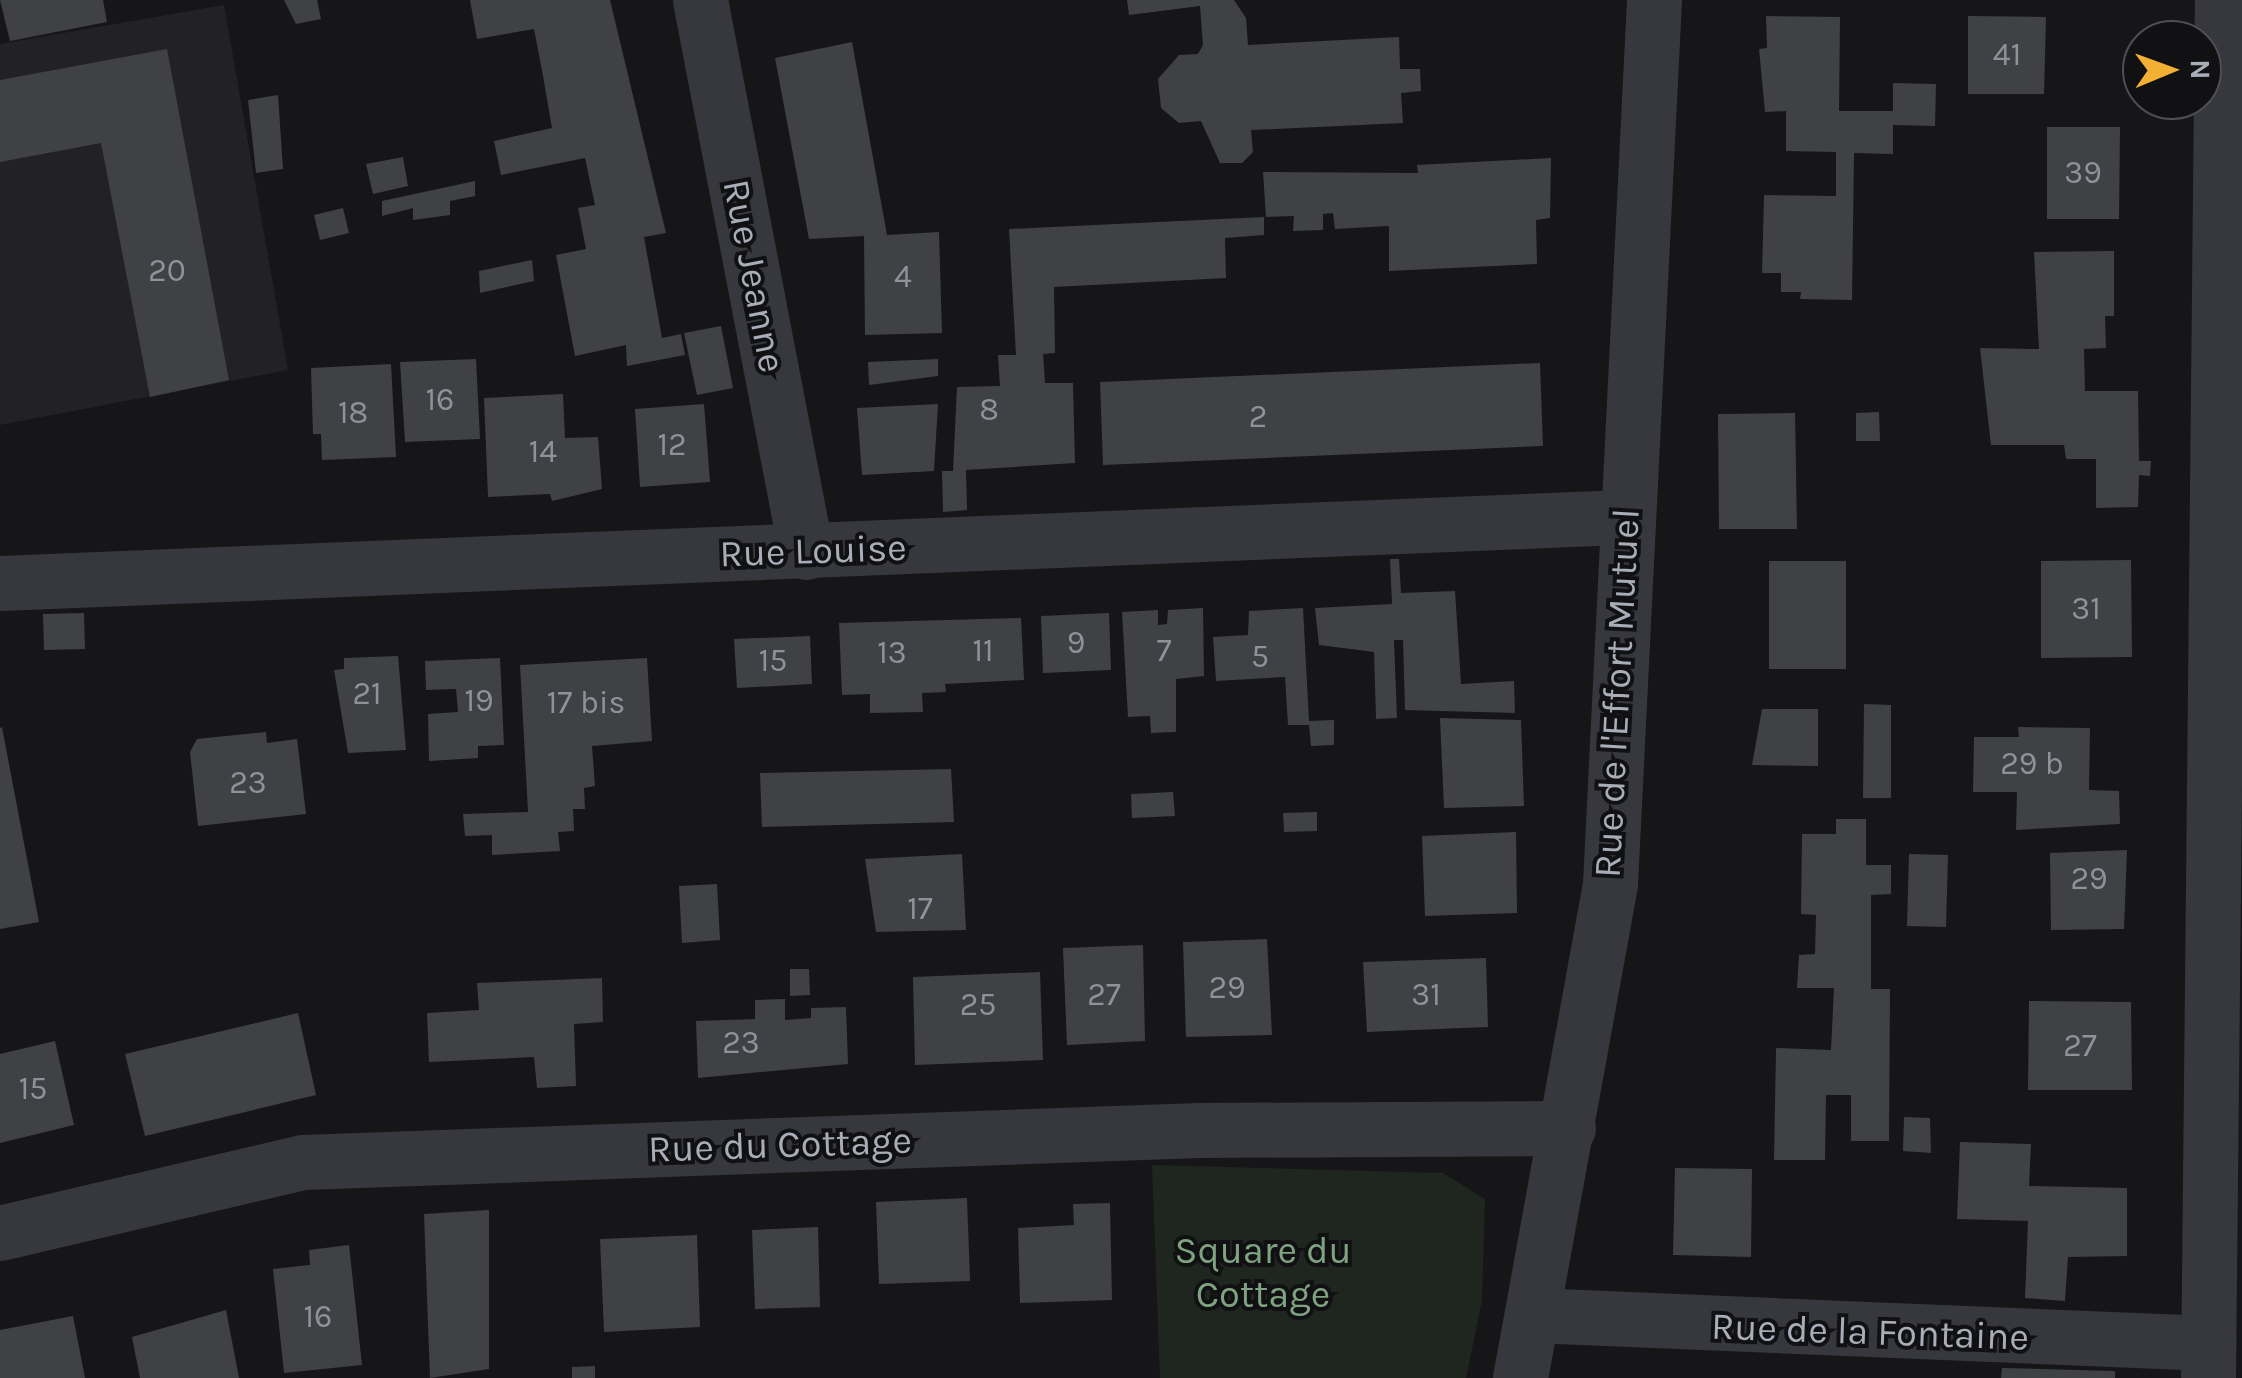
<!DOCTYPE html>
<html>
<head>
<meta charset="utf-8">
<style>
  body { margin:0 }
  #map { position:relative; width:2242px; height:1378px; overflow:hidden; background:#161618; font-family:Karla,sans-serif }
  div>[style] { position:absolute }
  .built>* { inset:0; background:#222225 }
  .green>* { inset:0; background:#1e261f }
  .building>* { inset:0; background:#404145 }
  .minor>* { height:55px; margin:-27.5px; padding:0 27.5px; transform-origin:27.5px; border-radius:27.5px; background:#37383d }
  span { translate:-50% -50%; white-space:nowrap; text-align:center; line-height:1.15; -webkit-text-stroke:8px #111113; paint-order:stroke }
  .number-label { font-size:32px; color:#8e929b }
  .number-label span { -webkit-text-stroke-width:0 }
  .street-label { font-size:38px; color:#a8adb8 }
  .park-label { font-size:38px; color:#7fa381 }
  .north { position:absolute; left:2122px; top:20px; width:100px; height:100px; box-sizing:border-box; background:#111113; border:2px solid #4d4f55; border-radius:50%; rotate:89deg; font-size:28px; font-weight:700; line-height:40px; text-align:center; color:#a8adb8 }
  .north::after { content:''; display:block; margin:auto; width:35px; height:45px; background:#f2b134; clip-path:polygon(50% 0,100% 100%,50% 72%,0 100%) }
</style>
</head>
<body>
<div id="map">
  <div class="built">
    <i style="clip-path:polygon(224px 5px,288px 370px,0 425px,0 44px)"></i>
  </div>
  <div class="green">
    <i style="clip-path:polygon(1152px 1165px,1443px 1173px,1485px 1199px,1482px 1300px,1466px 1378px,1160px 1378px)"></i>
  </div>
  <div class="building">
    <i style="clip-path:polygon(0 0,103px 0,107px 22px,10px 41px)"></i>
    <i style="clip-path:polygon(284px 0,317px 0,321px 19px,296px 24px)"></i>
    <i style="clip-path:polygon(470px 0,610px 0,666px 233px,644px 237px,662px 338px,681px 334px,685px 355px,627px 366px,626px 345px,575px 356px,556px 255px,586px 249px,578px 208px,595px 205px,585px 158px,501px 175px,494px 141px,552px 128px,543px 76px,534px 29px,477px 39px)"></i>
    <i style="clip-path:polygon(1127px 0,1234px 0,1246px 18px,1248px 45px,1399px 37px,1400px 69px,1420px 69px,1421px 91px,1401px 93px,1403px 123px,1251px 130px,1253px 152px,1242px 163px,1220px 163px,1201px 121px,1179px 123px,1161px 108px,1158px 79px,1179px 55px,1198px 54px,1203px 45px,1200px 6px,1129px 15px)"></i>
    <i style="clip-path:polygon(1766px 16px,1840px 17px,1839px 111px,1893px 111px,1893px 83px,1936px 84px,1935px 126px,1893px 125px,1893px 154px,1854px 153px,1852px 300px,1800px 299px,1801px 292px,1781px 292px,1781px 273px,1762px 273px,1764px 195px,1836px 196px,1836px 152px,1786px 151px,1786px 111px,1765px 112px,1759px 49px,1767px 48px)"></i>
    <i style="clip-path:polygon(1968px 16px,2046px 17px,2044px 94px,1968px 94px)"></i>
    <i style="clip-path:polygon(852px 42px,887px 235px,939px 232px,942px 333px,865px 335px,864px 236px,809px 239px,775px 58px)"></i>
    <i style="clip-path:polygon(167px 49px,229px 380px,150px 397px,101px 143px,0 162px,0 80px)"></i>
    <i style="clip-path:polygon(278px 95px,283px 169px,256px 173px,248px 100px)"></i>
    <i style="clip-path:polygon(2047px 127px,2120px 127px,2119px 219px,2047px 219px)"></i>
    <i style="clip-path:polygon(403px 157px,408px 186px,373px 194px,366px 164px)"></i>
    <i style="clip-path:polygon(1551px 158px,1550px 218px,1536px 220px,1537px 264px,1389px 271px,1389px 226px,1335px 229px,1333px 213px,1323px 214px,1323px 230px,1293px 231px,1294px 216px,1266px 217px,1263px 172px,1418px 173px,1417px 165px)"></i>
    <i style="clip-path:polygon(475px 181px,475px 196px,450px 201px,450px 215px,413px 220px,413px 208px,382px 216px,382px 201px)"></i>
    <i style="clip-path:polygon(343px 208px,349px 233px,320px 240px,314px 215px)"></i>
    <i style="clip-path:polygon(1264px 217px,1264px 235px,1225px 238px,1226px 278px,1054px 287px,1055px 353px,1043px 354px,1045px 383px,1073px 383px,1075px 463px,966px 470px,967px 510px,943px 512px,942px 471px,953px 471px,957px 387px,1000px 386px,998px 355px,1016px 355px,1009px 229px)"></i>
    <i style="clip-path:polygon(2114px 251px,2114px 316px,2105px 316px,2106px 348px,2084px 349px,2085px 391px,2138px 391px,2139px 461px,2151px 461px,2150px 476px,2139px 475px,2138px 507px,2096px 508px,2096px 459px,2066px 459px,2064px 445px,1991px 445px,1980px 348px,2039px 349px,2034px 252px)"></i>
    <i style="clip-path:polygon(532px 260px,534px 281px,480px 293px,479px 271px)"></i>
    <i style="clip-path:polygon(721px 326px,733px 388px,697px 395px,684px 333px)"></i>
    <i style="clip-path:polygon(476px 359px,480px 439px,405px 442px,400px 362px)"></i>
    <i style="clip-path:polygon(938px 359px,938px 376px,869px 385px,868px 362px)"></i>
    <i style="clip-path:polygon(1540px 363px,1543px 446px,1103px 465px,1100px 382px)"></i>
    <i style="clip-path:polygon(391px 364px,396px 457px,322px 460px,321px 434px,313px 434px,311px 368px)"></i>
    <i style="clip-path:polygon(563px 394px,565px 438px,598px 437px,602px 489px,552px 501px,550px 494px,488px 497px,484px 398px)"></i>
    <i style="clip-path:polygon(704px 404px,710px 482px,640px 487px,635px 409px)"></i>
    <i style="clip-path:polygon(938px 404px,934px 471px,862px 475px,857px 408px)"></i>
    <i style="clip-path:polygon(1879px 412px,1880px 441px,1856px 441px,1856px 413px)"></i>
    <i style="clip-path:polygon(1795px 413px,1797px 529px,1719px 529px,1718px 414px)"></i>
    <i style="clip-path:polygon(1390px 559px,1399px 559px,1401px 593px,1455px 591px,1461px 684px,1514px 681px,1515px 713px,1405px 710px,1403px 640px,1394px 640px,1397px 718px,1376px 719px,1374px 652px,1319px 645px,1315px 608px,1392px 604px)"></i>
    <i style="clip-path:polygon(2131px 560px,2132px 657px,2041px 658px,2041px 561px)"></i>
    <i style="clip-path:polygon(1769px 561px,1846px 561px,1846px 669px,1769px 669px)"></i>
    <i style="clip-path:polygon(1203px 608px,1204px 676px,1176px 679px,1176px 732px,1151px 733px,1150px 716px,1128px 717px,1122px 612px,1158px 610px,1158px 625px,1167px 624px,1168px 610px)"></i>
    <i style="clip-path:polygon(1303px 608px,1309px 721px,1334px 720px,1334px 745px,1311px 746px,1309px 725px,1288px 725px,1285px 677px,1216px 681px,1213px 637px,1248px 635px,1249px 611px)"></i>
    <i style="clip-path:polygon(84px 613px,85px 649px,44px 650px,43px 614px)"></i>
    <i style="clip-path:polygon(1109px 613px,1111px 670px,1043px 673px,1041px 616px)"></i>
    <i style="clip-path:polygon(1021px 618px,1024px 680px,945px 684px,946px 692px,922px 693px,923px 712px,870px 713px,870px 694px,842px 695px,839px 623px)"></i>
    <i style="clip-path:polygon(810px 636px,812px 684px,737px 688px,734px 639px)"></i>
    <i style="clip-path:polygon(398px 656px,406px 750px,348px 753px,334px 670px,344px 669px,344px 658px)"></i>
    <i style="clip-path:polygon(500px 658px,504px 745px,478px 746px,478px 758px,429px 761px,428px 714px,458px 712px,456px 689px,426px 690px,425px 661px)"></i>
    <i style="clip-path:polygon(647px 658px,652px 741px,592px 746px,595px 786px,584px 788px,585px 809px,573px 809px,574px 831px,558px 832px,560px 851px,492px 855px,492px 835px,465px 836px,463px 814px,528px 812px,520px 665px)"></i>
    <i style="clip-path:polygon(1864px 704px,1891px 705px,1891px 798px,1863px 798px)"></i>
    <i style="clip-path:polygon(1762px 709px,1818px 709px,1818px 766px,1752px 765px)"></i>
    <i style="clip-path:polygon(1440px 718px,1521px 720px,1524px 806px,1444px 808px)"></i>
    <i style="clip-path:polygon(2px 727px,39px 922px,0 929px,0 728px)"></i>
    <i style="clip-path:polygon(2018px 727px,2090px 728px,2089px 790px,2119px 791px,2120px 824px,2016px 830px,2017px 792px,1973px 792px,1974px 737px,2019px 737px)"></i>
    <i style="clip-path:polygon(266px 732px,267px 743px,297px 739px,306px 814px,198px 826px,190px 752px,197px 739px)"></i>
    <i style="clip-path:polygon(951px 769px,954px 822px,762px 827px,760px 773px)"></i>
    <i style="clip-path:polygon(1173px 792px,1175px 816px,1132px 818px,1131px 794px)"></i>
    <i style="clip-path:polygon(1317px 812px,1317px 831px,1284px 832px,1283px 813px)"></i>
    <i style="clip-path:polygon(1836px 819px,1866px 819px,1866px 865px,1891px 865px,1891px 894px,1871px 895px,1871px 989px,1890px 989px,1889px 1141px,1851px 1141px,1851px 1095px,1826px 1095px,1825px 1160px,1774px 1160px,1776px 1048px,1831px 1050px,1834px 988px,1797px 988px,1799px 955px,1815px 954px,1816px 915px,1801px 914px,1802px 834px,1836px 834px)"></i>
    <i style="clip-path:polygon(1516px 832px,1517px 913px,1425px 916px,1422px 836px)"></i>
    <i style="clip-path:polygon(2127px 850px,2124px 929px,2051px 930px,2050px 853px)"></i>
    <i style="clip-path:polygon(962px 854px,966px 930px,876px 932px,865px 859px)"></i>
    <i style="clip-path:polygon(1909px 854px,1948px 855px,1946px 927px,1907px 926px)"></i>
    <i style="clip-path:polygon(717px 884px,720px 940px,682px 943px,679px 886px)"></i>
    <i style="clip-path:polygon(1267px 939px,1272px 1035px,1186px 1037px,1183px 942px)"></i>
    <i style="clip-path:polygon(1143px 945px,1145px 1041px,1067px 1045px,1063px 948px)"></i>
    <i style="clip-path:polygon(1486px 958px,1488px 1027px,1367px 1032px,1363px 962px)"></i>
    <i style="clip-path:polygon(790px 969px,809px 969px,810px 995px,790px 996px)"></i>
    <i style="clip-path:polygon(1040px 972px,1043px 1060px,915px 1065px,913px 977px)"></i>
    <i style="clip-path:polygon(602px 978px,603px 1022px,574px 1024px,576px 1086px,537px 1088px,534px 1057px,429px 1062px,427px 1013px,479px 1010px,477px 983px)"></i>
    <i style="clip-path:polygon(785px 999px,785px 1020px,811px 1018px,811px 1008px,846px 1007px,848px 1064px,698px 1078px,696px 1021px,755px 1019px,755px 1000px)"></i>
    <i style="clip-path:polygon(2029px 1001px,2131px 1002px,2132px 1090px,2028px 1090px)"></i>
    <i style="clip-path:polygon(298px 1013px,316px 1095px,145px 1136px,125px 1054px)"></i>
    <i style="clip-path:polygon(55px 1041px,74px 1125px,0 1143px,0 1054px)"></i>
    <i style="clip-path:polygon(1904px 1117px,1930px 1118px,1931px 1153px,1903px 1151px)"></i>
    <i style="clip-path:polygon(1960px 1142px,2031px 1144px,2029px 1186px,2127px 1188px,2127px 1256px,2068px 1257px,2065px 1301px,2025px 1298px,2028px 1221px,1957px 1219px)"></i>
    <i style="clip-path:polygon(1675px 1168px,1752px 1169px,1751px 1257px,1673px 1255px)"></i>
    <i style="clip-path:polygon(967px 1198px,970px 1281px,879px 1284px,876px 1202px)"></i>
    <i style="clip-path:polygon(1110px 1203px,1112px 1300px,1020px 1303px,1018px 1228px,1074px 1225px,1073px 1204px)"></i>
    <i style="clip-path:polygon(489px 1210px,489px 1369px,430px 1378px,424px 1214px)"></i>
    <i style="clip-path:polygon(818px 1227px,820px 1307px,755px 1309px,752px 1230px)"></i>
    <i style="clip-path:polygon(697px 1235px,700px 1327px,604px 1332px,600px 1239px)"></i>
    <i style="clip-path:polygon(349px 1245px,362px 1365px,284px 1373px,273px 1269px,310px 1265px,309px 1250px)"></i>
    <i style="clip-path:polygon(226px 1310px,239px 1378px,140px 1378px,132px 1337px)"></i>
    <i style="clip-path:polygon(73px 1316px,85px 1378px,0 1378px,0 1330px)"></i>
    <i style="clip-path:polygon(595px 1366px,595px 1378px,572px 1378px,572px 1367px)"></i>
    <i style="clip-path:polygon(2002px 1368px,2115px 1371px,2115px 1378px,2001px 1378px)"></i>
  </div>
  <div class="minor">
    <i style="left:700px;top:0;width:562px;rotate:79.13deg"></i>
    <i style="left:0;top:583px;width:1626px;rotate:-2.33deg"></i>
    <i style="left:0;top:1233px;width:311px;rotate:-13.2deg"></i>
    <i style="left:303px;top:1162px;width:897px;rotate:-2.05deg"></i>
    <i style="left:1199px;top:1130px;width:369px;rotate:-0.3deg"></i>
    <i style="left:1533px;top:1315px;width:676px;rotate:2.38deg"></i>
    <i style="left:1520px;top:1378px;width:502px;rotate:-79.67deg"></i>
    <i style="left:1610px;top:884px;width:885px;rotate:-87.15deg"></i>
    <i style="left:2208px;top:1378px;width:1378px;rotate:-89.42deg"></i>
  </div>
  <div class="number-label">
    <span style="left:2007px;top:55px">41</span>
    <span style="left:2083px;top:173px">39</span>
    <span style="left:167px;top:271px">20</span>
    <span style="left:903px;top:277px">4</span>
    <span style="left:440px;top:400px">16</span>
    <span style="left:989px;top:410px">8</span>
    <span style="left:353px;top:413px">18</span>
    <span style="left:1258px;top:417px">2</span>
    <span style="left:672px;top:445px">12</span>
    <span style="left:543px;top:452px">14</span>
    <span style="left:2086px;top:609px">31</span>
    <span style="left:1076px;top:643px">9</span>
    <span style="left:983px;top:651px">11</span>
    <span style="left:1164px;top:651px">7</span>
    <span style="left:892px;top:653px">13</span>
    <span style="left:1260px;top:657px">5</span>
    <span style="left:773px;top:661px">15</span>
    <span style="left:367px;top:694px">21</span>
    <span style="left:479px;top:701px">19</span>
    <span style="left:586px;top:703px">17 bis</span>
    <span style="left:2032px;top:764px">29 b</span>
    <span style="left:248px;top:783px">23</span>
    <span style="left:2089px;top:879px">29</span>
    <span style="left:920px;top:909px">17</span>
    <span style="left:1227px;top:988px">29</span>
    <span style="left:1104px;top:995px">27</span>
    <span style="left:1426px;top:995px">31</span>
    <span style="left:978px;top:1005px">25</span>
    <span style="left:741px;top:1043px">23</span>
    <span style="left:2080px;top:1046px">27</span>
    <span style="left:33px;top:1089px">15</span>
    <span style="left:318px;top:1317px">16</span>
  </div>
  <div class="street-label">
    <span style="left:754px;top:276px;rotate:79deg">Rue Jeanne</span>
    <span style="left:813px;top:551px;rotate:-2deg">Rue Louise</span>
    <span style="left:1617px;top:693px;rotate:-87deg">Rue de l'Effort Mutuel</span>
    <span style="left:780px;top:1145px;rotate:-2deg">Rue du Cottage</span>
    <span style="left:1870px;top:1332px;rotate:2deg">Rue de la Fontaine</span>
  </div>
  <div class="park-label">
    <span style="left:1263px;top:1273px">Square du<br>Cottage</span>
  </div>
  <div class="north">N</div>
</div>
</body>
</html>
